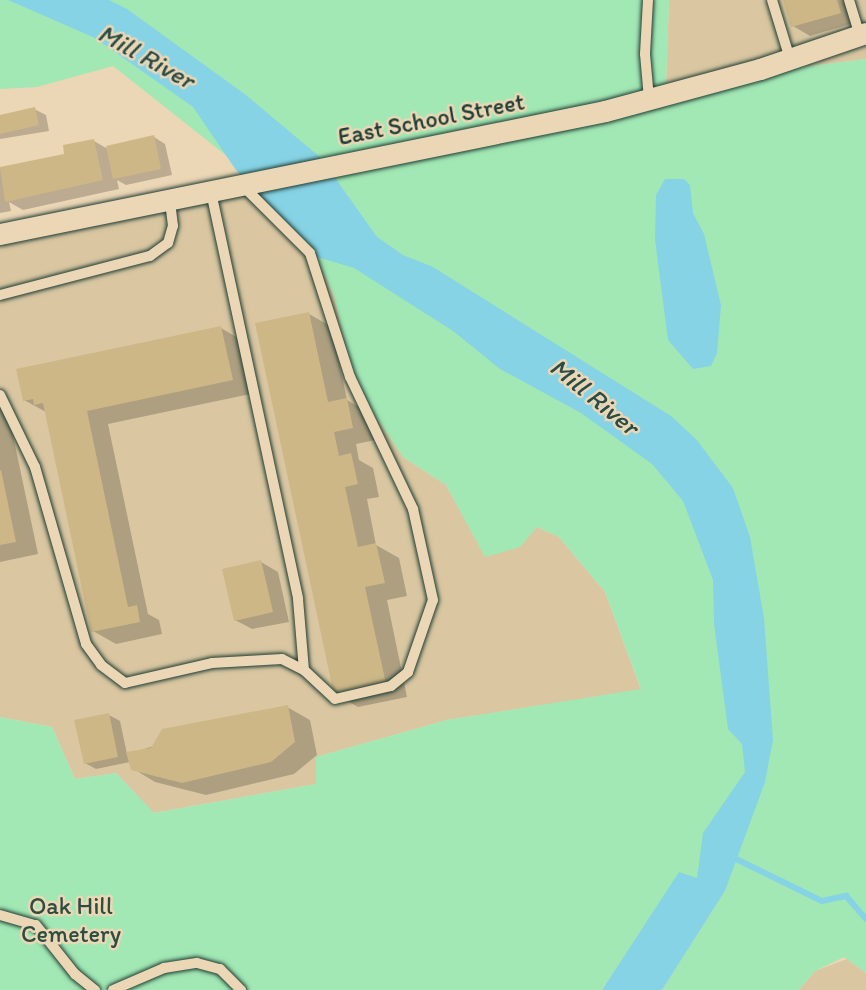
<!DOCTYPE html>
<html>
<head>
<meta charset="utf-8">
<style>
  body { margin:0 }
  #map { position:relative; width:866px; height:990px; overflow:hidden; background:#ebd6b5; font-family:Itim,sans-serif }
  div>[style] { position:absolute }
  .built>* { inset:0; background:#dac7a2 }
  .green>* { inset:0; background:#a2e8b5 }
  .water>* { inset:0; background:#86d3e5 }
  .shadow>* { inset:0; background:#0003 }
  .stream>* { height:6px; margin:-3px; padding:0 3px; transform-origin:3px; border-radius:3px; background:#86d3e5 }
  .building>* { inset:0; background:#ceb787 }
  .roads { filter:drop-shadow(0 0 2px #1f3d34) drop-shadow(0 0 2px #1f3d34) }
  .service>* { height:10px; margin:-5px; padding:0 5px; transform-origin:5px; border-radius:5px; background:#ebd6b5 }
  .minor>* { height:21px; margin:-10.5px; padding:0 10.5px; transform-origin:10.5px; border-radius:10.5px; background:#ebd6b5 }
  span { translate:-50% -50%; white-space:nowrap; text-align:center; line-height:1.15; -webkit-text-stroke:5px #ebd6b5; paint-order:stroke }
  .street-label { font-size:24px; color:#1f3d34 }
  .park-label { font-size:24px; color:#2c4e41 }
  .water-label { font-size:26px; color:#294c46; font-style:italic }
</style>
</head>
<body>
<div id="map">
  <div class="built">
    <i style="clip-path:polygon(669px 0,866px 0,866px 59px,666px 84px)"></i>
    <i style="clip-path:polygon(256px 189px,317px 257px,334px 296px,356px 387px,403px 457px,446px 485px,485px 556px,537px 527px,559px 537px,605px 592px,641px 690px,447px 720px,316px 757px,316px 784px,153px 813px,116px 773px,75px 779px,52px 727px,0 717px,0 238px)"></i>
    <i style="clip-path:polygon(847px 959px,866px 973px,866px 990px,799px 990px,815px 971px)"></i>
  </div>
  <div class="green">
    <i style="clip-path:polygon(0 0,669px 0,666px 84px,866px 59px,866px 973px,844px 957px,815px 971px,799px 990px,662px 990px,725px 891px,739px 850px,646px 923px,602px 990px,0 990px,0 717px,52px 727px,75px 779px,116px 773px,154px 813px,316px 784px,316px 757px,447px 720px,641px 689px,605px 592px,559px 537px,537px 527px,520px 547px,485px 557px,446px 485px,403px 457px,356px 387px,334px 296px,317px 257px,263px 213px,349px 194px,247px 172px,113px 66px,37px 87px,0 89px)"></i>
  </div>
  <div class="water">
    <i style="clip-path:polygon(8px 0,109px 0,127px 9px,246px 95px,321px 158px,377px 237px,403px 255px,433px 267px,671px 416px,696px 439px,733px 488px,750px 537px,764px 618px,773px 740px,765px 782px,725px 891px,662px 990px,602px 990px,679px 872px,697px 878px,703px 833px,745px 772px,742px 744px,728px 729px,714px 624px,713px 580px,683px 501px,652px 464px,581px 413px,500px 369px,453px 331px,354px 268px,317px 257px,236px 170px,193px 107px,95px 38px)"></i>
    <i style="clip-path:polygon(665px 179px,684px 179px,690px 185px,693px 213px,704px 234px,721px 305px,717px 353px,711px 366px,693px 369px,668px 340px,655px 240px,656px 195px)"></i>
  </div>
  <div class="shadow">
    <i style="clip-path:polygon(785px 0,851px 0,857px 22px,810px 36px,793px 26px)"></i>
    <i style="clip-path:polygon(34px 109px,46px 115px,49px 131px,0 139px,0 117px)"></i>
    <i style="clip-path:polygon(154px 137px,165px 144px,172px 175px,126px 185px,117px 180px,119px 189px,23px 210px,9px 202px,11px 211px,0 213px,0 168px,66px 155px,94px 141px,106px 148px)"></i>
    <i style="clip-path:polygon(309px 314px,332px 327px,347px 400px,369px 413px,375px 440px,356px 444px,359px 460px,373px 468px,379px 497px,367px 499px,376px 545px,399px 558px,407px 596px,387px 600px,407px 697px,358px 707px,335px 694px)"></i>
    <i style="clip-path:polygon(221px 328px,243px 341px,255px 393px,108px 424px,148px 614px,159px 620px,162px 634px,116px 644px,93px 631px,46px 412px,24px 400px)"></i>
    <i style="clip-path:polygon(0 403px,7px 407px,38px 554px,0 562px)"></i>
    <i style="clip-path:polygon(261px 562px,278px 572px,289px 622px,252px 629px,235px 620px)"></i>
    <i style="clip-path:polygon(287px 707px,310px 720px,317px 755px,294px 774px,206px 795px,155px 782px,132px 768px,130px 762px,96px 769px,85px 763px,109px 715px,120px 721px,127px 754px)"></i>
  </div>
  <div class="stream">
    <i style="left:732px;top:857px;width:100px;rotate:26.1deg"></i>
    <i style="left:822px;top:901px;width:25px;rotate:-12deg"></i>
    <i style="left:846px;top:896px;width:30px;rotate:49deg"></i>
  </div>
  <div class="building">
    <i style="clip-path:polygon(783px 0,837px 0,841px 13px,791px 27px)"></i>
    <i style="clip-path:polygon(35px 107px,39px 125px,0 134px,0 115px)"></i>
    <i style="clip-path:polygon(154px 135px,161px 169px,113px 179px,106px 146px)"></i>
    <i style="clip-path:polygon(94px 139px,103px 180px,5px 202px,0 167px,64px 154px,63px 145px)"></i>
    <i style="clip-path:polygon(309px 312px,328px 402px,347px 398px,353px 428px,334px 432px,339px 456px,351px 453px,358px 484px,345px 487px,358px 547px,376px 543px,385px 583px,365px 587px,386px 684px,334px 695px,255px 323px)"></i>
    <i style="clip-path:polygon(221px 326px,233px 380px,87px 411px,128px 607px,137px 605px,140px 622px,91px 632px,43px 403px,34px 405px,33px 399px,23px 401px,16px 369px)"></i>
    <i style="clip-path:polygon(1px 470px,16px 542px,0 545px,0 471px)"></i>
    <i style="clip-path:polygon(261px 560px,273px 612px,234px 621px,222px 569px)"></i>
    <i style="clip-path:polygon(288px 705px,295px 742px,271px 762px,182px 783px,131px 770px,126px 752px,151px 748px,162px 729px)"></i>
    <i style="clip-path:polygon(109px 713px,118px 757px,84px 764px,74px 720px)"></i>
  </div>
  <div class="roads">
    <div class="service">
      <i style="left:648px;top:0;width:54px;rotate:93.2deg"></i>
      <i style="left:645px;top:54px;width:45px;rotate:84.9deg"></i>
      <i style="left:772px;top:0;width:62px;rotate:73deg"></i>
      <i style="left:849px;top:0;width:37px;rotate:73deg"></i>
      <i style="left:211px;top:192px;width:416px;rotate:77.9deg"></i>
      <i style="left:298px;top:599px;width:71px;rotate:85.2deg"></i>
      <i style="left:0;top:295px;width:155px;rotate:-14.6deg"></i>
      <i style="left:150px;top:256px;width:22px;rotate:-36deg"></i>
      <i style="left:168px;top:243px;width:18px;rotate:-74deg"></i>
      <i style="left:173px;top:226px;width:26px;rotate:-97deg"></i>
      <i style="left:0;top:395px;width:80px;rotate:64.1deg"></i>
      <i style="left:35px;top:467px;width:184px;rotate:73.9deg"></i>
      <i style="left:86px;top:644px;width:26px;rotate:54deg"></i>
      <i style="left:101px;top:665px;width:30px;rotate:37deg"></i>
      <i style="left:125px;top:683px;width:89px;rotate:-12.9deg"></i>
      <i style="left:212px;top:663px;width:70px;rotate:-3.3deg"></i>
      <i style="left:282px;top:659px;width:25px;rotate:27deg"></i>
      <i style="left:304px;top:670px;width:42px;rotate:43.1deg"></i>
      <i style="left:335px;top:699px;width:57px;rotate:-13.1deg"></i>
      <i style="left:391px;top:686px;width:22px;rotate:-39deg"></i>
      <i style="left:408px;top:672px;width:76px;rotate:-70.9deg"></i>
      <i style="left:433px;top:600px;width:93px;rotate:-102.4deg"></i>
      <i style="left:413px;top:509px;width:146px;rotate:-115.5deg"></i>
      <i style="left:350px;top:377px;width:130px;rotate:-107.9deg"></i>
      <i style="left:310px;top:253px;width:96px;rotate:-135deg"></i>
      <i style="left:0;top:915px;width:37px;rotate:16deg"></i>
      <i style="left:36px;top:925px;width:63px;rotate:51.5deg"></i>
      <i style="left:75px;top:974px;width:26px;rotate:39deg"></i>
      <i style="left:113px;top:990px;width:56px;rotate:-23.3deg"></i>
      <i style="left:164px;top:968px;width:33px;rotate:-9deg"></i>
      <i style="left:197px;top:963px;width:24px;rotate:15deg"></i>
      <i style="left:220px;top:969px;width:30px;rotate:45deg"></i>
    </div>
    <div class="minor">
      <i style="left:0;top:234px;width:617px;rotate:-11.49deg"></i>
      <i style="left:605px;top:111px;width:161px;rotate:-15.2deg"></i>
      <i style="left:760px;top:69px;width:112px;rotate:-18.8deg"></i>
    </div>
  </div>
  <div class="street-label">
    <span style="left:431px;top:119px;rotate:-11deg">East School Street</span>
  </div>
  <div class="park-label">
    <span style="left:71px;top:920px">Oak Hill<br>Cemetery</span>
  </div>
  <div class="water-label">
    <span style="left:146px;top:57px;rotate:29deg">Mill River</span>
    <span style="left:594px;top:397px;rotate:39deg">Mill River</span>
  </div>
</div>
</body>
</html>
